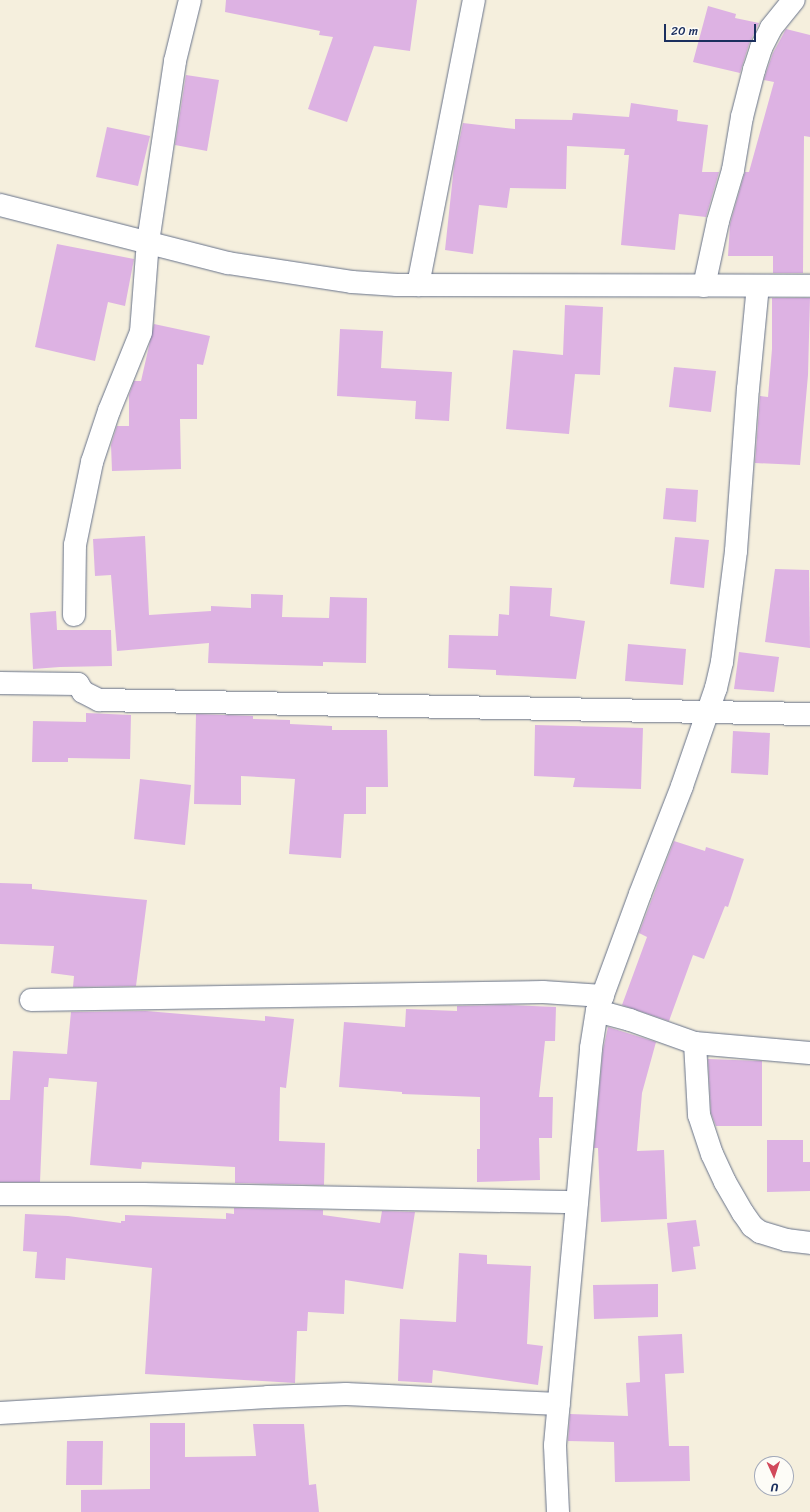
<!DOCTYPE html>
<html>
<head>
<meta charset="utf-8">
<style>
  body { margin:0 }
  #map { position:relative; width:810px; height:1512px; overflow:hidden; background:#f5efdd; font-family:Sriracha,sans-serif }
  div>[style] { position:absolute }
  .building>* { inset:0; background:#ddb2e3 }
  .roads { filter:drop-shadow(0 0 1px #67728a) drop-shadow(0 0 1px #67728a) }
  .minor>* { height:22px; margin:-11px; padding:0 11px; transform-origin:11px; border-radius:11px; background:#fff }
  span { translate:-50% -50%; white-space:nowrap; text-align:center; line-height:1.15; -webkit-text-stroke:3px #fdfcf7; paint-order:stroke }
  .north { position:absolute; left:754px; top:1456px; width:40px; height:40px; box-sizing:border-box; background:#fdfcf7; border:1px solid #a3aaba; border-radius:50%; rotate:177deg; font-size:11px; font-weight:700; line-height:16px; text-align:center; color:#1b2f5e }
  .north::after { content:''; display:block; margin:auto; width:14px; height:18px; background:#d1495b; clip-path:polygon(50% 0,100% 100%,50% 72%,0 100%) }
  .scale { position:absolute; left:664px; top:24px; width:92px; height:18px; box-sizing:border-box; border:2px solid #1b2f5e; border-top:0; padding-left:5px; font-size:12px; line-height:14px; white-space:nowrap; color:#1b2f5e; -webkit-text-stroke:3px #fdfcf7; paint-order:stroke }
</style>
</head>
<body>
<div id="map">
  <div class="building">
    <i style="clip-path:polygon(226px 0,417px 0,410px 51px,374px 46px,347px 122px,308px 109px,333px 37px,319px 35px,320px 31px,225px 12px)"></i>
    <i style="clip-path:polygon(708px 6px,736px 14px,735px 18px,759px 23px,749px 44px,740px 73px,693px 62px)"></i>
    <i style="clip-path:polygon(786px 29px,810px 35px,810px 137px,804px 136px,803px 273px,773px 273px,773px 256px,728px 256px,730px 224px,745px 172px,749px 172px,774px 82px,764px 80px,766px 73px,773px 53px)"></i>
    <i style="clip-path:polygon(186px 75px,219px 80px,207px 151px,175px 145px)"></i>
    <i style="clip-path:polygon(631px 103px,678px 110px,677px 121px,708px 125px,702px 172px,719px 172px,706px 217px,679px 214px,675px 250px,621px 245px,629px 155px,624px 155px,625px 149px,567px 146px,566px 189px,510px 188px,507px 208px,479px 205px,473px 254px,445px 250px,454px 166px,463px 123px,515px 129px,515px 119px,572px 120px,573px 113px,629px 117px)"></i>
    <i style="clip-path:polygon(107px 127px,150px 136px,138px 186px,96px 177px)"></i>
    <i style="clip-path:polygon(57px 244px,134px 259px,125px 306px,108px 302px,95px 361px,35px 347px)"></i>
    <i style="clip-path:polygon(772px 298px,810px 298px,808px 375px,800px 465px,755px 463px,760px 396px,768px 397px,772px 349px)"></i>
    <i style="clip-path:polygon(565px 305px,603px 307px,600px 375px,575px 374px,569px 434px,506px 429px,513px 350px,563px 355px)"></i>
    <i style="clip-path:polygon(154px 324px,210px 336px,203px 365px,197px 364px,197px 419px,180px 419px,181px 469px,112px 471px,111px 445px,117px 426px,129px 426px,129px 395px,134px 381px,141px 381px)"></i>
    <i style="clip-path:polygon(340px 329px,383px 331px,381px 368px,452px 372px,449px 421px,415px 419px,416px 401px,337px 396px)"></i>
    <i style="clip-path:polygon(674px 367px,716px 371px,711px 412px,669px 407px)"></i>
    <i style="clip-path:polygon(666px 488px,698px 490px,696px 522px,663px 519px)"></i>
    <i style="clip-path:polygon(145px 536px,149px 615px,211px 611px,211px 606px,251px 608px,251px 594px,283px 595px,282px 617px,329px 618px,330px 597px,367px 598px,366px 663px,323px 662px,323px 666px,208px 663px,209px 643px,117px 651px,111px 575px,95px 576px,93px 539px)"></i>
    <i style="clip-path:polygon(675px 537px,709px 540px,704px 588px,670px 584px)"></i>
    <i style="clip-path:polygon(775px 569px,809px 570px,810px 648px,765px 642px)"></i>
    <i style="clip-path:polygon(510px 586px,552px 588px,550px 616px,585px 621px,576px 679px,496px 675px,496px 670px,448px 668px,449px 635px,498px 636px,499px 614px,509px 615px)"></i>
    <i style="clip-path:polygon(56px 611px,57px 630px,111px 630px,112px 666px,60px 667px,33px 669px,30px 613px)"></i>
    <i style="clip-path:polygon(628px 644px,686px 649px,683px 685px,625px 681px)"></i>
    <i style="clip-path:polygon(739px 652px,779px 657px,774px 692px,734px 689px)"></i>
    <i style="clip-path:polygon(86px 713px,131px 715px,130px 759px,68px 758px,68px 762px,32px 762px,33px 721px,86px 722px)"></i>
    <i style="clip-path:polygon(196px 714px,253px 716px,253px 719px,290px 720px,290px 724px,332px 726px,332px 730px,387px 730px,388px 787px,366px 787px,366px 814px,344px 814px,341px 858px,289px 854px,295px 779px,241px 776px,241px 805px,194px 804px)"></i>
    <i style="clip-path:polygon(535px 725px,643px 728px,641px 789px,573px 787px,575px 778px,534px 776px)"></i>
    <i style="clip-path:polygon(733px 731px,770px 733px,768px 775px,731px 773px)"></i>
    <i style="clip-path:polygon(140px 779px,191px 785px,185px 845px,134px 839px)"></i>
    <i style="clip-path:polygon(674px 841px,705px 851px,706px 847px,744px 859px,728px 907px,725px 906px,704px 959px,693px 955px,669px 1021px,622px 1005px,647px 937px,639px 933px)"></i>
    <i style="clip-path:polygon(0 883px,32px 884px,32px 889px,147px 900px,136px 986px,73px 987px,74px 976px,51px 973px,54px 946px,0 944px)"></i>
    <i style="clip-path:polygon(505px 1005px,556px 1007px,555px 1041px,545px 1041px,539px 1097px,553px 1097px,552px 1138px,539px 1138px,540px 1180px,477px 1182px,477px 1149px,480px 1149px,480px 1097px,402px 1094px,402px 1092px,339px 1087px,344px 1022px,405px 1027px,406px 1009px,457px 1011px,457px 1006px)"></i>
    <i style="clip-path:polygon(146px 1011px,265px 1021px,265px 1016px,294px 1019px,286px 1088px,280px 1087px,279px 1141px,325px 1143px,324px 1185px,235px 1183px,235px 1167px,142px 1162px,141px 1169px,90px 1165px,97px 1082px,49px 1078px,48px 1087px,44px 1087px,40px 1182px,0 1182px,0 1100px,10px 1100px,13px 1051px,67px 1054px,71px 1012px)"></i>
    <i style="clip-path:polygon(608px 1027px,656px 1042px,642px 1093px,637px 1151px,664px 1150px,667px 1219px,601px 1222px,598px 1148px,594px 1148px,603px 1050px)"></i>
    <i style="clip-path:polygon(708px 1059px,762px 1061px,762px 1126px,716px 1126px,711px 1113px)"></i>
    <i style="clip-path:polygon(767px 1140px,803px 1140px,803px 1162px,810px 1162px,810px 1191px,767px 1192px)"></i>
    <i style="clip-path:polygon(234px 1208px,323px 1210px,323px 1215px,380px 1223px,382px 1211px,415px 1212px,403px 1289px,345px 1280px,344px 1314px,308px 1312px,307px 1331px,297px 1331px,295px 1383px,145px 1374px,152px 1268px,66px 1258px,65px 1280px,35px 1278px,37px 1252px,23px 1251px,25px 1214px,68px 1216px,121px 1223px,121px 1221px,125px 1221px,125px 1215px,226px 1219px,226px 1213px,234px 1214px)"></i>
    <i style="clip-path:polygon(696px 1220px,700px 1246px,693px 1247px,696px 1269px,672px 1272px,667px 1223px)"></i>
    <i style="clip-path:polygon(459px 1253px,487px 1255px,487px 1264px,531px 1266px,527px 1344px,543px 1346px,538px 1385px,433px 1370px,432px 1383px,398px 1381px,400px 1319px,456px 1322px)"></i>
    <i style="clip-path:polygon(658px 1284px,658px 1317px,594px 1319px,593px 1285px)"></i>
    <i style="clip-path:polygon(682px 1334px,684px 1373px,665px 1374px,669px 1446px,689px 1446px,690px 1481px,615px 1482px,614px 1442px,568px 1441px,570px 1414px,628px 1416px,626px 1383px,640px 1382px,638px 1336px)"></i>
    <i style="clip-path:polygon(150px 1423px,185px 1423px,185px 1457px,256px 1456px,253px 1424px,304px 1424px,309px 1485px,316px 1484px,319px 1512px,81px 1512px,81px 1490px,150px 1489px)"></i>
    <i style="clip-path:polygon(67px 1441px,103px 1441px,102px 1485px,66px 1485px)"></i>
  </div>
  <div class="roads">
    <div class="minor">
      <i style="left:0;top:205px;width:235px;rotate:14.3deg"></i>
      <i style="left:228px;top:263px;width:125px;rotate:8.7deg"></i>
      <i style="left:352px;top:282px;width:45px;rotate:3.8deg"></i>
      <i style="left:397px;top:285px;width:413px;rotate:0.1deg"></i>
      <i style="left:418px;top:285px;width:290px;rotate:-78.9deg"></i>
      <i style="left:704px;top:286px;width:66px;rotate:-77.8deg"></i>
      <i style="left:718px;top:221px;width:53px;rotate:-73.6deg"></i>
      <i style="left:733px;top:170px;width:54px;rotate:-80.4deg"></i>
      <i style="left:742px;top:117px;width:49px;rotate:-75.7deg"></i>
      <i style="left:754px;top:70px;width:23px;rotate:-72deg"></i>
      <i style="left:761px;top:48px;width:22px;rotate:-63deg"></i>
      <i style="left:771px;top:28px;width:36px;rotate:-51deg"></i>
      <i style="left:74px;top:615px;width:70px;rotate:-89.2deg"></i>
      <i style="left:75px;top:545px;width:85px;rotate:-78.4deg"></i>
      <i style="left:92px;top:462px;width:54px;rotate:-71.6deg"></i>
      <i style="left:109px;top:411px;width:85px;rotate:-67.9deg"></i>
      <i style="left:141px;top:332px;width:90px;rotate:-85.6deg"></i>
      <i style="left:148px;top:242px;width:183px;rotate:-81.5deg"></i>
      <i style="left:175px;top:61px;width:63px;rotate:-76.2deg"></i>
      <i style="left:0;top:683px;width:78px;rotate:0.7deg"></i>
      <i style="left:78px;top:684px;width:9px;rotate:58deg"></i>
      <i style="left:83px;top:692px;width:18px;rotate:27deg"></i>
      <i style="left:99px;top:700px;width:711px;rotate:1.13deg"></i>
      <i style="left:31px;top:1000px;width:512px;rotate:-0.9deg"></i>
      <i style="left:543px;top:992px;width:60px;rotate:3.8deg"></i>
      <i style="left:597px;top:1011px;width:34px;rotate:15deg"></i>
      <i style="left:630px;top:1020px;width:69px;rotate:19.5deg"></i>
      <i style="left:695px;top:1043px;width:115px;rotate:5deg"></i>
      <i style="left:695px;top:1043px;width:72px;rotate:86.8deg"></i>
      <i style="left:699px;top:1115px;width:41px;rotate:71.6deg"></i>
      <i style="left:712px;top:1154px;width:31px;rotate:65deg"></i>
      <i style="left:725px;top:1182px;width:36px;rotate:60deg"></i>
      <i style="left:743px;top:1213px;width:16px;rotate:55deg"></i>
      <i style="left:752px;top:1226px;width:10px;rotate:37deg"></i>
      <i style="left:760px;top:1232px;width:27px;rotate:17deg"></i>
      <i style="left:786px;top:1240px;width:24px;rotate:7deg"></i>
      <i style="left:0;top:1194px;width:143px"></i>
      <i style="left:143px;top:1194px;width:434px;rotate:1.1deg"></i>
      <i style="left:0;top:1413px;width:268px;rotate:-3.4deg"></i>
      <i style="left:268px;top:1397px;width:78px;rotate:-2.2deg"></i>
      <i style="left:346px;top:1394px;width:213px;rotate:2.7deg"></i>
      <i style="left:558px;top:1512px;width:67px;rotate:-92.6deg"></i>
      <i style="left:555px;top:1445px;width:399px;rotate:-84.8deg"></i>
      <i style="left:591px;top:1048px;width:37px;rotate:-81deg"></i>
      <i style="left:597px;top:1011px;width:125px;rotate:-69.8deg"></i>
      <i style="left:640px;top:894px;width:116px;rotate:-68.7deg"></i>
      <i style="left:682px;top:786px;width:104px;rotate:-70.9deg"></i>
      <i style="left:716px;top:688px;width:27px;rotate:-77deg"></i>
      <i style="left:722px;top:662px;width:112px;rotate:-82.8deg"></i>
      <i style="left:736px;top:551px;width:162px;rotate:-85.8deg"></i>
      <i style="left:748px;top:389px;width:103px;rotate:-84.5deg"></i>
    </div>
  </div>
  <div class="north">U</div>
  <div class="scale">20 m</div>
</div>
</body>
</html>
